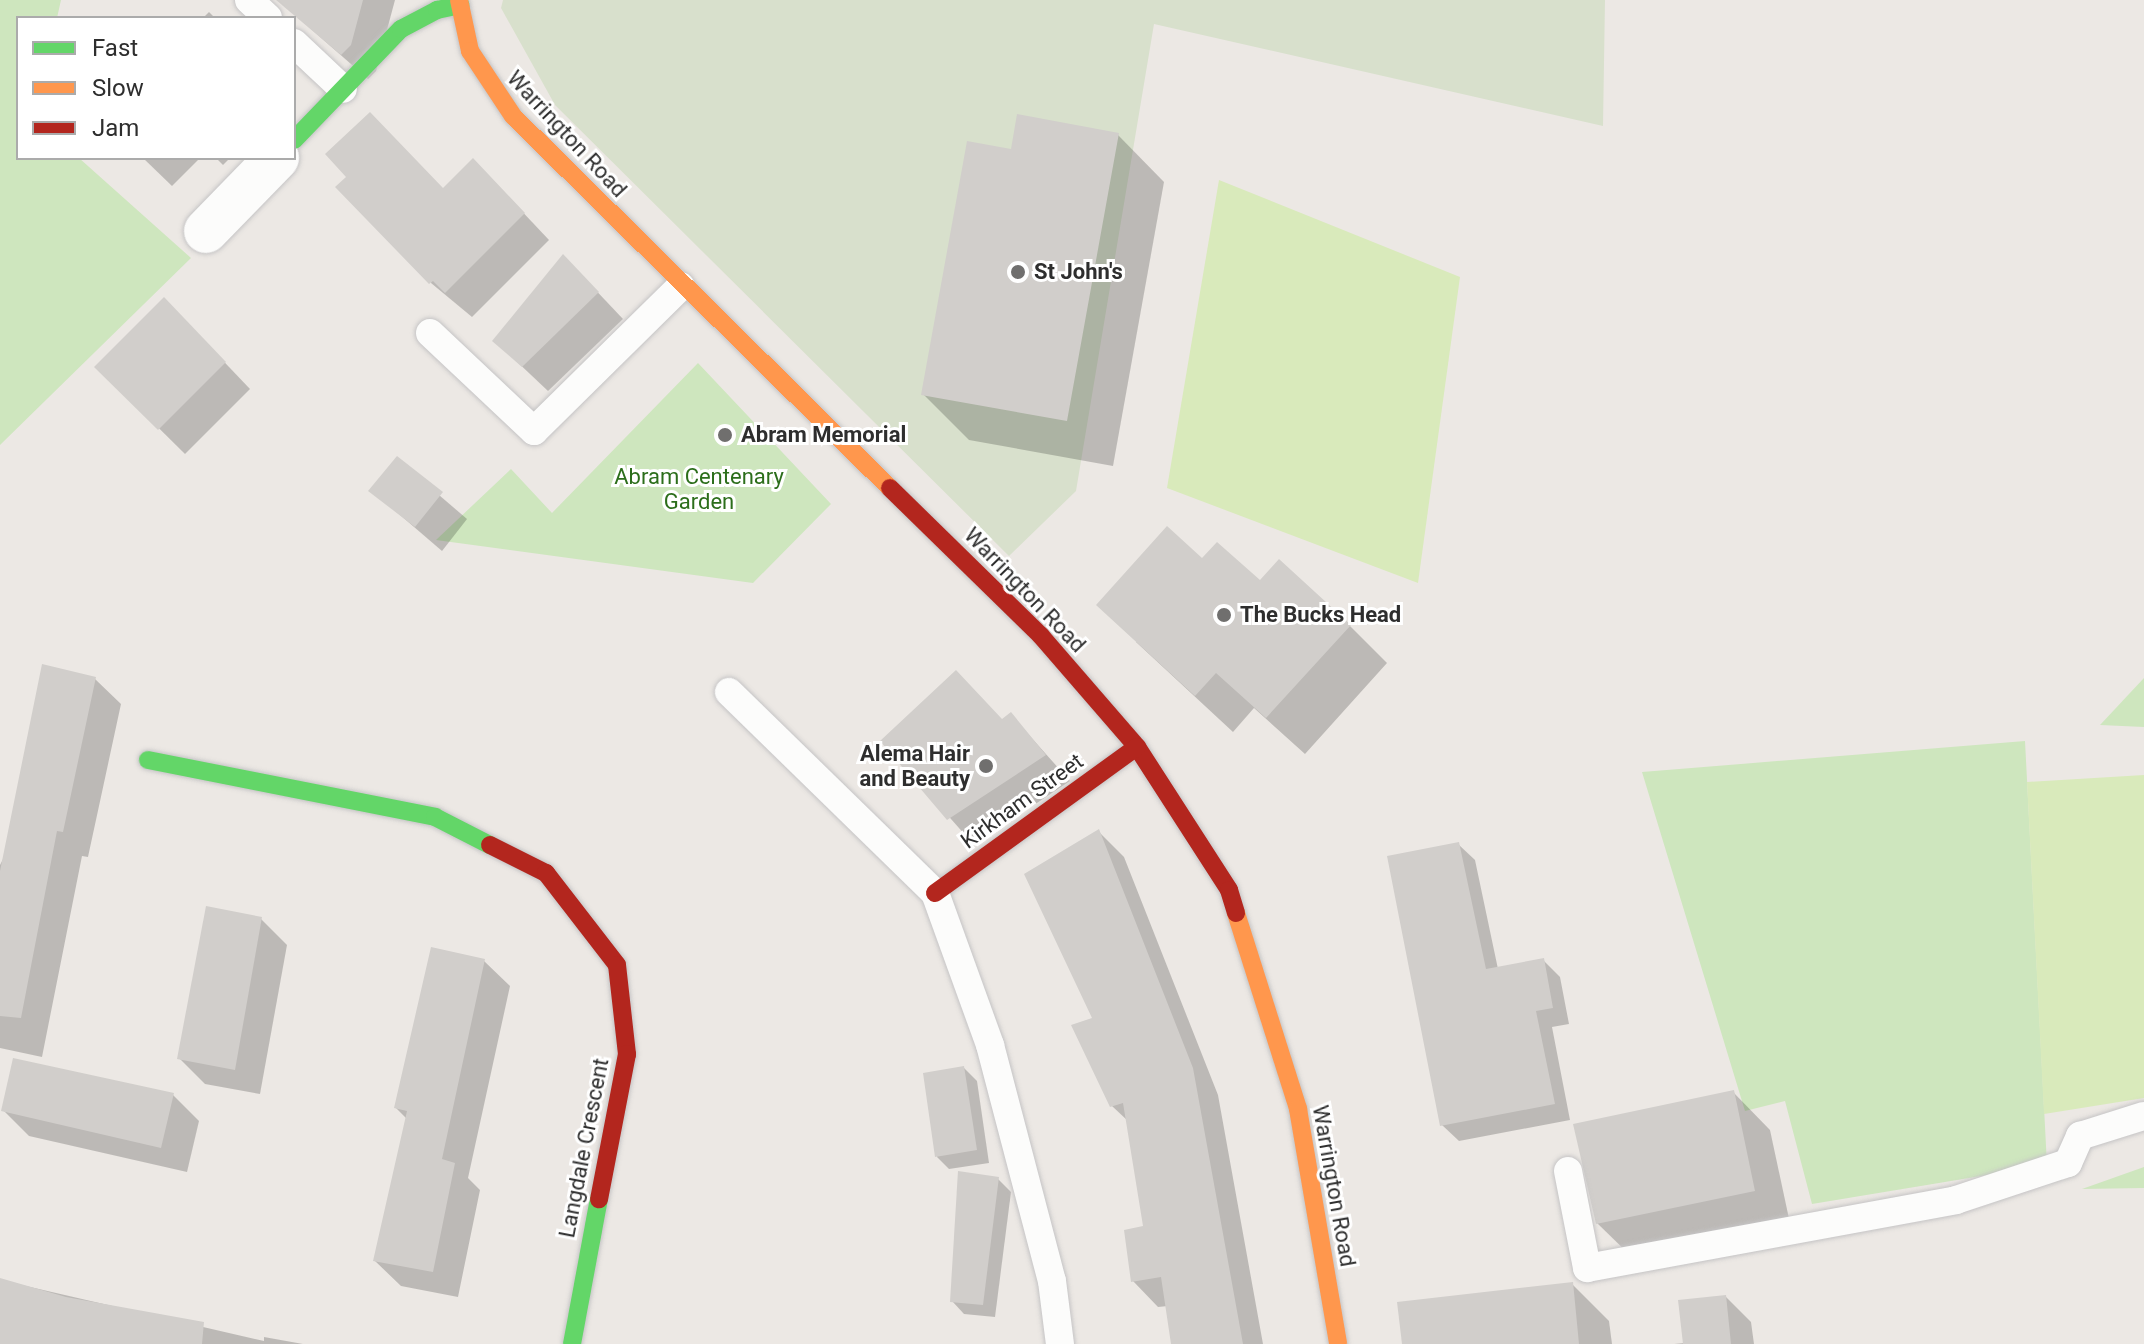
<!DOCTYPE html>
<html>
<head>
<meta charset="utf-8">
<style>
  body { margin:0 }
  #map { position:relative; width:2144px; height:1344px; overflow:hidden; background:#ece8e4; font-family:Roboto,sans-serif }
  div>[style] { position:absolute }
  .green>* { inset:0; background:#cee6be }
  .cemetery>* { inset:0; background:#d8e0cc }
  .pitch>* { inset:0; background:#d9eabb }
  .shadow>* { inset:0; background:#0003 }
  .building>* { inset:0; background:#d1cecb }
  .roads { filter:drop-shadow(0 0 2px #c5c4c5) drop-shadow(0 0 2px #c5c4c5) }
  .lane>* { height:28px; margin:-14px; padding:0 14px; transform-origin:14px; border-radius:14px; background:#fcfcfb }
  .street>* { height:44px; margin:-22px; padding:0 22px; transform-origin:22px; border-radius:22px; background:#fcfcfb }
  .fast>* { height:18px; margin:-9px; padding:0 9px; transform-origin:9px; border-radius:9px; background:#63d668 }
  .slow>* { height:18px; margin:-9px; padding:0 9px; transform-origin:9px; border-radius:9px; background:#ff974d }
  .jam>* { height:18px; margin:-9px; padding:0 9px; transform-origin:9px; border-radius:9px; background:#b3261e }
  .dots>* { width:22px; height:22px; translate:-50% -50%; box-sizing:border-box; border:4px solid #fff; border-radius:50% }
  span { translate:-50% -50%; white-space:nowrap; text-align:center; line-height:1.15; -webkit-text-stroke:6px #fff; paint-order:stroke }
  .street-label { font-size:22px; color:#2e2e2e }
  .poi-label { font-size:22px; color:#2e2e2e; font-weight:700 }
  .left { translate:0 -50%; text-align:left }
  .right { translate:-100% -50%; text-align:right }
  .park-label { font-size:22px; color:#2c6e1b }
  .legend { position:absolute; left:16px; top:16px; width:280px; height:144px; box-sizing:border-box; background:#fff; border:2px solid #ababab; margin:0; padding:10px 14px; list-style:none; font-size:24px; color:#2e2e2e }
  .legend li { display:flex; align-items:center; gap:16px; height:40px }
  .legend b { width:40px; border:2px solid #ababab }
</style>
</head>
<body>
<div id="map">
  <div class="green">
    <i style="clip-path:polygon(0 0,61px 0,57px 18px,18px 18px,18px 158px,79px 158px,191px 258px,0 445px)"></i>
    <i style="clip-path:polygon(698px 363px,831px 504px,753px 583px,436px 540px,511px 469px,552px 513px)"></i>
    <i style="clip-path:polygon(2144px 678px,2144px 727px,2100px 725px)"></i>
    <i style="clip-path:polygon(2025px 741px,2047px 1165px,1812px 1204px,1785px 1101px,1745px 1111px,1642px 772px)"></i>
    <i style="clip-path:polygon(2144px 1167px,2144px 1188px,2082px 1189px)"></i>
  </div>
  <div class="cemetery">
    <i style="clip-path:polygon(503px 0,1605px 0,1603px 126px,1154px 24px,1076px 491px,1009px 556px,555px 105px,501px 8px)"></i>
  </div>
  <div class="pitch">
    <i style="clip-path:polygon(1219px 180px,1460px 277px,1418px 583px,1167px 488px)"></i>
    <i style="clip-path:polygon(2144px 775px,2144px 1098px,2044px 1114px,2027px 782px)"></i>
  </div>
  <div class="shadow">
    <i style="clip-path:polygon(278px 0,395px 0,376px 71px,368px 79px)"></i>
    <i style="clip-path:polygon(209px 12px,215px 18px,203px 18px)"></i>
    <i style="clip-path:polygon(1118px 135px,1164px 182px,1113px 466px,969px 440px,923px 394px,1012px 152px)"></i>
    <i style="clip-path:polygon(143px 158px,200px 158px,172px 186px)"></i>
    <i style="clip-path:polygon(216px 158px,230px 158px,223px 165px)"></i>
    <i style="clip-path:polygon(499px 187px,549px 240px,472px 317px,431px 283px,443px 190px)"></i>
    <i style="clip-path:polygon(588px 282px,623px 319px,548px 391px,494px 340px)"></i>
    <i style="clip-path:polygon(189px 325px,250px 389px,185px 454px,97px 367px)"></i>
    <i style="clip-path:polygon(397px 459px,467px 519px,442px 551px,371px 490px)"></i>
    <i style="clip-path:polygon(1260px 583px,1350px 626px,1387px 663px,1305px 754px,1254px 708px,1233px 732px,1136px 642px)"></i>
    <i style="clip-path:polygon(95px 679px,121px 704px,88px 857px,82px 856px,42px 1057px,0 1048px,0 865px)"></i>
    <i style="clip-path:polygon(1011px 715px,1070px 781px,974px 845px,882px 741px,1002px 721px)"></i>
    <i style="clip-path:polygon(1098px 831px,1124px 857px,1218px 1095px,1263px 1344px,1173px 1344px,1168px 1306px,1158px 1307px,1133px 1281px,1145px 1227px,1129px 1122px,1112px 1106px,1095px 1019px)"></i>
    <i style="clip-path:polygon(1458px 844px,1475px 860px,1498px 969px,1543px 960px,1560px 977px,1569px 1024px,1552px 1027px,1570px 1120px,1459px 1141px,1442px 1125px)"></i>
    <i style="clip-path:polygon(261px 919px,287px 945px,260px 1094px,205px 1084px,179px 1058px)"></i>
    <i style="clip-path:polygon(484px 961px,510px 986px,468px 1178px,480px 1190px,458px 1297px,401px 1286px,375px 1261px,407px 1119px,396px 1108px)"></i>
    <i style="clip-path:polygon(964px 1068px,977px 1081px,989px 1163px,949px 1169px,937px 1157px)"></i>
    <i style="clip-path:polygon(1733px 1092px,1770px 1130px,1791px 1228px,1635px 1260px,1597px 1223px)"></i>
    <i style="clip-path:polygon(173px 1095px,199px 1121px,187px 1172px,29px 1136px,3px 1110px)"></i>
    <i style="clip-path:polygon(998px 1179px,1011px 1192px,995px 1317px,964px 1314px,952px 1301px)"></i>
    <i style="clip-path:polygon(0 1280px,264px 1341px,264px 1337px,303px 1344px,0 1344px)"></i>
    <i style="clip-path:polygon(1572px 1284px,1609px 1321px,1612px 1344px,1404px 1344px)"></i>
    <i style="clip-path:polygon(1726px 1297px,1751px 1322px,1754px 1344px,1674px 1344px,1685px 1343px)"></i>
  </div>
  <div class="building">
    <i style="clip-path:polygon(276px 0,363px 0,351px 45px,341px 55px)"></i>
    <i style="clip-path:polygon(370px 112px,443px 188px,473px 158px,525px 213px,445px 293px,433px 281px,429px 284px,335px 187px,346px 177px,325px 154px)"></i>
    <i style="clip-path:polygon(1017px 114px,1119px 133px,1067px 421px,921px 395px,967px 141px,1011px 149px)"></i>
    <i style="clip-path:polygon(563px 254px,599px 292px,522px 367px,492px 341px)"></i>
    <i style="clip-path:polygon(164px 297px,226px 362px,158px 430px,94px 367px)"></i>
    <i style="clip-path:polygon(397px 456px,443px 492px,415px 527px,368px 491px)"></i>
    <i style="clip-path:polygon(1167px 526px,1202px 558px,1217px 542px,1260px 580px,1279px 559px,1351px 625px,1266px 718px,1216px 673px,1195px 696px,1096px 605px)"></i>
    <i style="clip-path:polygon(42px 664px,96px 677px,63px 832px,57px 831px,21px 1018px,0 1016px,0 871px)"></i>
    <i style="clip-path:polygon(956px 670px,1002px 719px,1011px 712px,1046px 755px,947px 820px,880px 741px)"></i>
    <i style="clip-path:polygon(1099px 829px,1193px 1068px,1243px 1344px,1171px 1344px,1161px 1277px,1131px 1282px,1124px 1230px,1143px 1226px,1123px 1103px,1110px 1107px,1071px 1025px,1092px 1018px,1024px 874px)"></i>
    <i style="clip-path:polygon(1459px 842px,1486px 969px,1544px 958px,1553px 1008px,1536px 1011px,1555px 1104px,1440px 1126px,1387px 856px)"></i>
    <i style="clip-path:polygon(206px 906px,262px 917px,235px 1070px,177px 1059px)"></i>
    <i style="clip-path:polygon(431px 947px,485px 959px,442px 1159px,455px 1163px,433px 1272px,373px 1261px,407px 1111px,394px 1108px)"></i>
    <i style="clip-path:polygon(13px 1058px,174px 1093px,161px 1148px,1px 1111px)"></i>
    <i style="clip-path:polygon(964px 1066px,977px 1150px,935px 1157px,923px 1073px)"></i>
    <i style="clip-path:polygon(1734px 1090px,1755px 1191px,1596px 1224px,1573px 1124px)"></i>
    <i style="clip-path:polygon(958px 1171px,999px 1177px,983px 1305px,950px 1302px)"></i>
    <i style="clip-path:polygon(0 1278px,66px 1297px,204px 1322px,202px 1344px,0 1344px)"></i>
    <i style="clip-path:polygon(1573px 1282px,1579px 1344px,1402px 1344px,1397px 1302px)"></i>
    <i style="clip-path:polygon(1726px 1295px,1731px 1344px,1683px 1344px,1678px 1300px)"></i>
  </div>
  <div class="roads">
    <div class="lane">
      <i style="left:249px;top:0;width:26px;rotate:43deg"></i>
      <i style="left:294px;top:43px;width:67px;rotate:43.2deg"></i>
      <i style="left:430px;top:333px;width:143px;rotate:43.3deg"></i>
      <i style="left:534px;top:431px;width:206px;rotate:-44.6deg"></i>
      <i style="left:729px;top:692px;width:288px;rotate:44.3deg"></i>
      <i style="left:935px;top:893px;width:162px;rotate:70.1deg"></i>
      <i style="left:990px;top:1045px;width:244px;rotate:75.3deg"></i>
      <i style="left:1052px;top:1281px;width:64px;rotate:82.8deg"></i>
      <i style="left:1568px;top:1171px;width:99px;rotate:78.9deg"></i>
      <i style="left:1587px;top:1268px;width:375px;rotate:-10.4deg"></i>
      <i style="left:1956px;top:1200px;width:118px;rotate:-18.3deg"></i>
      <i style="left:2068px;top:1163px;width:30px;rotate:-66deg"></i>
      <i style="left:2080px;top:1136px;width:67px;rotate:-17.4deg"></i>
    </div>
    <div class="street">
      <i style="left:206px;top:231px;width:102px;rotate:-45.8deg"></i>
    </div>
    <div class="fast">
      <i style="left:294px;top:140px;width:154px;rotate:-46.1deg"></i>
      <i style="left:401px;top:29px;width:41px;rotate:-27.8deg"></i>
      <i style="left:437px;top:10px;width:24px;rotate:-12deg"></i>
      <i style="left:148px;top:760px;width:293px;rotate:11.2deg"></i>
      <i style="left:435px;top:817px;width:62px;rotate:27deg"></i>
      <i style="left:572px;top:1344px;width:147px;rotate:-79.5deg"></i>
    </div>
    <div class="slow">
      <i style="left:459px;top:0;width:52px;rotate:77.8deg"></i>
      <i style="left:470px;top:51px;width:78px;rotate:56.5deg"></i>
      <i style="left:513px;top:116px;width:530px;rotate:44.62deg"></i>
      <i style="left:1236px;top:913px;width:206px;rotate:72.4deg"></i>
      <i style="left:1298px;top:1109px;width:238px;rotate:80.3deg"></i>
    </div>
    <div class="jam">
      <i style="left:890px;top:488px;width:211px;rotate:44.4deg"></i>
      <i style="left:1041px;top:636px;width:147px;rotate:49.1deg"></i>
      <i style="left:1137px;top:747px;width:170px;rotate:57.2deg"></i>
      <i style="left:1229px;top:890px;width:24px;rotate:73deg"></i>
      <i style="left:490px;top:845px;width:63px;rotate:26.6deg"></i>
      <i style="left:546px;top:873px;width:116px;rotate:52.3deg"></i>
      <i style="left:617px;top:965px;width:90px;rotate:83.6deg"></i>
      <i style="left:627px;top:1054px;width:148px;rotate:100.9deg"></i>
      <i style="left:935px;top:893px;width:249px;rotate:-35.9deg"></i>
    </div>
  </div>
  <div class="dots">
    <i style="left:1018px;top:272px;background:#706f6e"></i>
    <i style="left:725px;top:435px;background:#706f6e"></i>
    <i style="left:1224px;top:615px;background:#706f6e"></i>
    <i style="left:986px;top:766px;background:#706f6e"></i>
  </div>
  <div class="street-label">
    <span style="left:567px;top:134px;rotate:47deg">Warrington Road</span>
    <span style="left:1025px;top:590px;rotate:46deg">Warrington Road</span>
    <span style="left:1022px;top:801px;rotate:-36deg">Kirkham Street</span>
    <span style="left:584px;top:1148px;rotate:-79deg">Langdale Crescent</span>
    <span style="left:1334px;top:1186px;rotate:80deg">Warrington Road</span>
  </div>
  <div class="poi-label">
    <span class="left" style="left:1034px;top:272px">St John's</span>
    <span class="left" style="left:741px;top:435px">Abram Memorial</span>
    <span class="left" style="left:1240px;top:615px">The Bucks Head</span>
    <span class="right" style="left:970px;top:766px">Alema Hair<br>and Beauty</span>
  </div>
  <div class="park-label">
    <span style="left:699px;top:489px">Abram Centenary<br>Garden</span>
  </div>
  <ul class="legend">
  <li><b style="height:10px;background:#63d668"></b>Fast</li>
  <li><b style="height:10px;background:#ff974d"></b>Slow</li>
  <li><b style="height:10px;background:#b3261e"></b>Jam</li>
  </ul>
</div>
</body>
</html>
